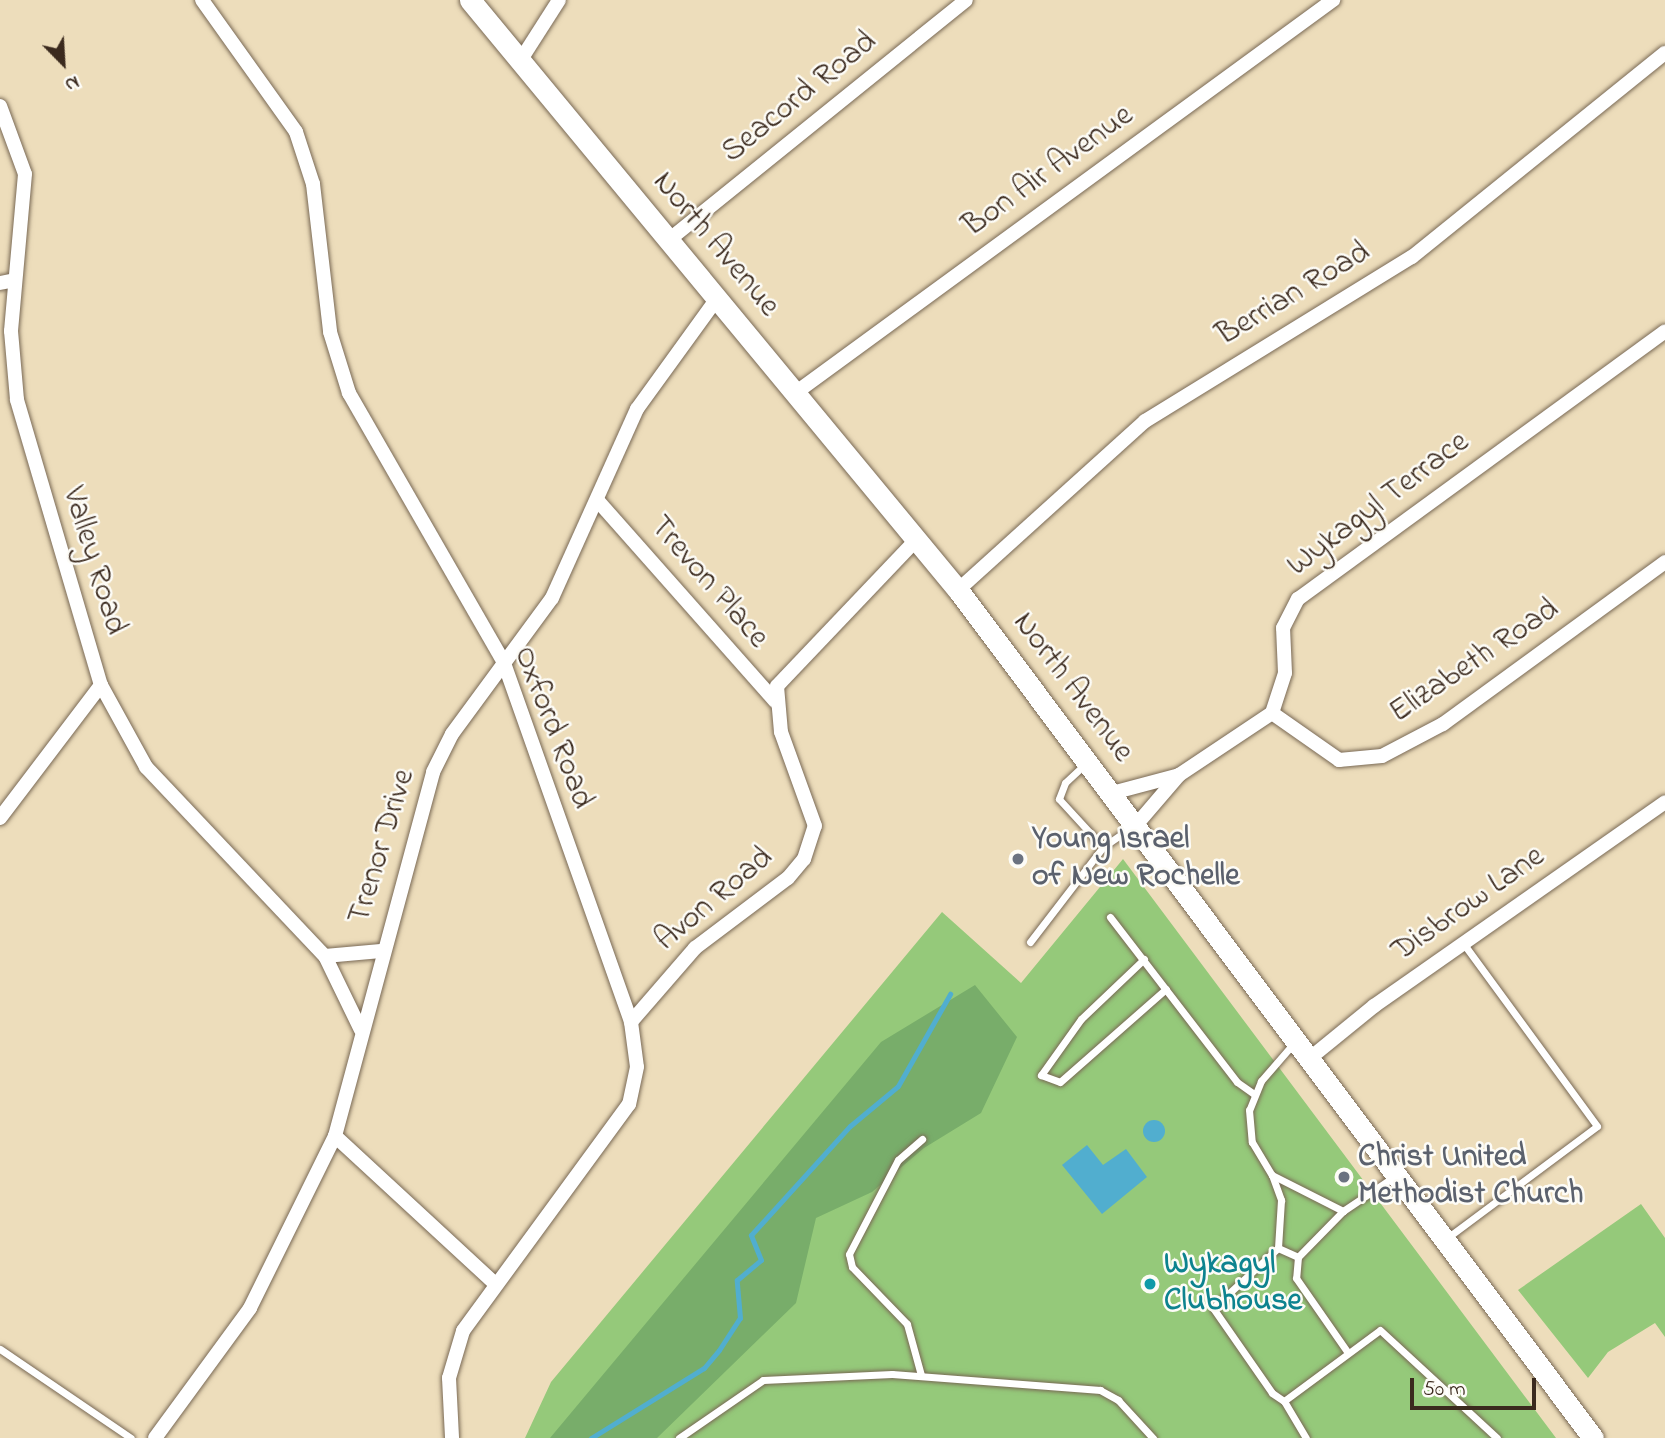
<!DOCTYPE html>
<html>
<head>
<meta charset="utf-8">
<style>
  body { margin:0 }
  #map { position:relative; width:1665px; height:1438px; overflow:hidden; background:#edddbb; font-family:"Indie Flower",sans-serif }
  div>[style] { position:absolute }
  .green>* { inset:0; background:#95c97a }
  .forest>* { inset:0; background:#78ad6a }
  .water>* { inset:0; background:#51aecf }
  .round { border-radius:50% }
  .stream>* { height:5px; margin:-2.5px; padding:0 2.5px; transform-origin:2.5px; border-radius:2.5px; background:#51aecf }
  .roads { filter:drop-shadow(0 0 2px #796955) drop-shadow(0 0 2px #796955) }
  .lane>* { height:7px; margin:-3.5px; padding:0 3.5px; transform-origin:3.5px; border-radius:3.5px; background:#fff }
  .street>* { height:14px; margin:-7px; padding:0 7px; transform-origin:7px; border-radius:7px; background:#fff }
  .primary>* { height:21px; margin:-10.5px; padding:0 10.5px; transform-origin:10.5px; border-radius:10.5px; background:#fff }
  .dots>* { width:19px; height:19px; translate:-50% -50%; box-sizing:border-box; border:4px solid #fdfcf7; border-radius:50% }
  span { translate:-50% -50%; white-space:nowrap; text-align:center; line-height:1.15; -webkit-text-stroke:5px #fdfcf7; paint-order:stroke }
  .street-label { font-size:32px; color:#3b2a1e }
  .worship-label { font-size:32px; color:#5b616d; font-weight:700 }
  .left { translate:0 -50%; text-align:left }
  .culture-label { font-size:32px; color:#0d838f; font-weight:700 }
  .north { position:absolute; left:28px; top:28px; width:70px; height:70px; -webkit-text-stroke:5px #fdfcf7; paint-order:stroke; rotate:156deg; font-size:19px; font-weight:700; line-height:28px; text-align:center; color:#3b2a1e }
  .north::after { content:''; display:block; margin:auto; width:24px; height:32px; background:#3b2a1e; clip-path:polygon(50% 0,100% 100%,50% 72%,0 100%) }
  .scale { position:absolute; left:1410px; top:1378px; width:126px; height:32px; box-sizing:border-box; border:4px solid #3b2a1e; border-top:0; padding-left:9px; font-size:21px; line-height:24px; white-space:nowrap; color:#3b2a1e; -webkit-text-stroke:5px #fdfcf7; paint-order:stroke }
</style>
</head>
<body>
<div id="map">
  <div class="green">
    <i style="clip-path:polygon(1123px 859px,1556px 1438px,525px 1438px,551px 1382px,942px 912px,1021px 983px)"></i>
    <i style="clip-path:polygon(1641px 1204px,1665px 1238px,1665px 1337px,1655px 1323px,1608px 1352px,1588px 1378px,1518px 1290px)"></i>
  </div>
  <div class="forest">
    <i style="clip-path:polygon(975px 985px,1017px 1037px,981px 1113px,924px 1148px,872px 1192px,816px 1218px,796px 1303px,657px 1438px,550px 1438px,881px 1042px)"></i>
  </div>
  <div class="water">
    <i class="round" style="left:1143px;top:1120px;width:22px;height:22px"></i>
    <i style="clip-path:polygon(1087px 1145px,1103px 1165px,1126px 1149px,1147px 1177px,1102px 1214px,1062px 1165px)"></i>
  </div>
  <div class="stream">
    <i style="left:591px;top:1438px;width:133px;rotate:-31.8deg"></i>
    <i style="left:704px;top:1368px;width:23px;rotate:-50deg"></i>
    <i style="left:719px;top:1350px;width:38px;rotate:-57deg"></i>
    <i style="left:740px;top:1318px;width:38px;rotate:-95deg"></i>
    <i style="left:737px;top:1280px;width:31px;rotate:-40deg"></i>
    <i style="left:761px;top:1260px;width:27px;rotate:-112deg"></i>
    <i style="left:751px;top:1235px;width:147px;rotate:-47.8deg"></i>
    <i style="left:850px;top:1126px;width:62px;rotate:-39.8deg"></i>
    <i style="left:898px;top:1086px;width:106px;rotate:-60.5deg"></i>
  </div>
  <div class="roads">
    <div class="lane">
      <i style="left:1084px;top:765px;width:26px;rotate:137deg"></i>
      <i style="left:1065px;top:783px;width:17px;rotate:111deg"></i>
      <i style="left:1059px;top:799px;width:65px;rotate:47.5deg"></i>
      <i style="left:1110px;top:917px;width:208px;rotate:52.4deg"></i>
      <i style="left:1237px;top:1082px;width:21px;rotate:35deg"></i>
      <i style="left:1030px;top:942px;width:120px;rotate:-52.5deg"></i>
      <i style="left:1103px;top:847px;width:37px;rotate:-35deg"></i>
      <i style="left:1144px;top:959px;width:87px;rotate:136.4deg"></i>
      <i style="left:1081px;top:1019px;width:69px;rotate:125.5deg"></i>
      <i style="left:1041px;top:1075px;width:20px;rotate:20deg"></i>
      <i style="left:1060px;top:1082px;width:141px;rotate:-41.3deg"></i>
      <i style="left:1293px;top:1044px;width:49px;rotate:130.9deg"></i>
      <i style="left:1261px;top:1081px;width:31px;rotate:112deg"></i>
      <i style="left:1249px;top:1110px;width:32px;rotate:85deg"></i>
      <i style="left:1252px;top:1142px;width:39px;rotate:59deg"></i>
      <i style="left:1272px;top:1175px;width:80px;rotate:26.9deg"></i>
      <i style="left:1343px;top:1211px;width:63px;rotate:-33.9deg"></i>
      <i style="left:1272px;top:1175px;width:27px;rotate:70deg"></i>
      <i style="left:1281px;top:1200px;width:48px;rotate:93.6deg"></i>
      <i style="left:1278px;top:1248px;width:88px;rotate:137.3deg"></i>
      <i style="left:1213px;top:1308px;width:103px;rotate:55.2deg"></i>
      <i style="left:1272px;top:1393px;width:14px;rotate:34deg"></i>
      <i style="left:1284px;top:1401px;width:119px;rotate:-36.5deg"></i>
      <i style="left:1380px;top:1330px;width:159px;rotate:42.7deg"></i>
      <i style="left:1343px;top:1211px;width:64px;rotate:134.4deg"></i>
      <i style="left:1298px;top:1257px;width:21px;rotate:95deg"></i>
      <i style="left:1296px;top:1278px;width:88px;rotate:55.2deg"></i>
      <i style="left:1447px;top:1238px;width:187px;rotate:-36.7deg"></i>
      <i style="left:1597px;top:1126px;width:227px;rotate:-126.2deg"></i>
      <i style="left:1278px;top:1248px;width:22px;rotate:24deg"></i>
      <i style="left:0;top:1349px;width:158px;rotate:34.2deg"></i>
      <i style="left:921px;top:1375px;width:53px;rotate:-105.4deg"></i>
      <i style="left:907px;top:1324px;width:79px;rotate:-134deg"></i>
      <i style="left:852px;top:1267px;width:13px;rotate:-103deg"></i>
      <i style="left:849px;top:1254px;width:106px;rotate:-62.5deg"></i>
      <i style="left:898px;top:1160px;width:32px;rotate:-41deg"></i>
      <i style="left:1284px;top:1401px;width:43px;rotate:59.3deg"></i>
      <i style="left:679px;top:1438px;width:102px;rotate:-34.6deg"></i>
      <i style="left:763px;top:1380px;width:129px;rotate:-2.7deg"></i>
      <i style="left:892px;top:1374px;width:209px;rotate:4.4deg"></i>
      <i style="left:1100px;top:1390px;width:21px;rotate:29deg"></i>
      <i style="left:1118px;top:1400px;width:52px;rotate:47.4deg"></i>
    </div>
    <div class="street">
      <i style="left:202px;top:0;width:162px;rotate:54.5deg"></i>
      <i style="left:296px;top:132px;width:55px;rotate:71.9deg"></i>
      <i style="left:313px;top:184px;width:149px;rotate:83.4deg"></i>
      <i style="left:330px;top:332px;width:64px;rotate:72.7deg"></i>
      <i style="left:349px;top:393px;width:311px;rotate:60.1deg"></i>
      <i style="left:504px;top:663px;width:381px;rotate:70.5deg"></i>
      <i style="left:631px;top:1022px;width:45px;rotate:82.4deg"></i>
      <i style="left:637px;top:1067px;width:38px;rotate:102deg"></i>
      <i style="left:629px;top:1104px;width:281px;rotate:126.2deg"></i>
      <i style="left:463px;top:1331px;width:49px;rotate:106.6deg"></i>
      <i style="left:449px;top:1378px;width:60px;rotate:87.1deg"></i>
      <i style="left:520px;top:61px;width:72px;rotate:-57.4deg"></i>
      <i style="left:0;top:106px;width:72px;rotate:69.8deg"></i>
      <i style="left:25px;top:174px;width:158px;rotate:95.1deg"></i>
      <i style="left:11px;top:331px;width:69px;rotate:85deg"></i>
      <i style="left:17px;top:400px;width:297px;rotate:73.6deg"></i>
      <i style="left:101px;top:685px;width:94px;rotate:61.2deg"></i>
      <i style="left:146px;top:767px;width:260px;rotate:46.6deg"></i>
      <i style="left:325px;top:956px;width:82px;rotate:64.1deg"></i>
      <i style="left:670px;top:239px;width:380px;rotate:-38.9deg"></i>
      <i style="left:0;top:283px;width:15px;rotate:-11deg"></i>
      <i style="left:798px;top:391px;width:663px;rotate:-36.16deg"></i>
      <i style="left:598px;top:501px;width:267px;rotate:48.5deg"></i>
      <i style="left:958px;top:590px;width:252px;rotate:-42.1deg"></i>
      <i style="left:1145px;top:421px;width:313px;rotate:-31.6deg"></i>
      <i style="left:1412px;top:257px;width:325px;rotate:-38.9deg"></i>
      <i style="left:1272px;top:713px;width:82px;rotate:35deg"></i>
      <i style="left:1339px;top:760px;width:43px;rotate:-5.3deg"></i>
      <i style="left:1382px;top:756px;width:69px;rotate:-27.7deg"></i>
      <i style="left:1443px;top:724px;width:275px;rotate:-36.1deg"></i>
      <i style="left:1112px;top:793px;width:69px;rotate:-15deg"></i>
      <i style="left:0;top:818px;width:167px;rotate:-52.8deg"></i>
      <i style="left:1137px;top:824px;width:65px;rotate:-49.4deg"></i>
      <i style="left:1179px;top:775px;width:112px;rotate:-33.7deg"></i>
      <i style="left:1272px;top:713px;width:42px;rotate:-72deg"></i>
      <i style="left:1285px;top:673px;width:45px;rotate:-92.5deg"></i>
      <i style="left:1283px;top:628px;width:33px;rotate:-63deg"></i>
      <i style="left:1298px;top:599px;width:454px;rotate:-36.1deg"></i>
      <i style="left:325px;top:956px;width:56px;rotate:-5.1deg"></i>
      <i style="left:631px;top:1022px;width:98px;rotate:-49.1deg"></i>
      <i style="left:695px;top:948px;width:116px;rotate:-37deg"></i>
      <i style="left:788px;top:878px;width:25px;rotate:-50deg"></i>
      <i style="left:804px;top:859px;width:35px;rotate:-72deg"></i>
      <i style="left:815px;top:826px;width:100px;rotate:-109.9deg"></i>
      <i style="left:781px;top:732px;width:46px;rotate:-95deg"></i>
      <i style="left:777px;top:686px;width:203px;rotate:-46.4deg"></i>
      <i style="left:1309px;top:1059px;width:84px;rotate:-39.2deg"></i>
      <i style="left:1374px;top:1006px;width:355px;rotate:-35deg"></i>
      <i style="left:335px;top:1136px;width:215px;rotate:42.7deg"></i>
      <i style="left:155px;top:1438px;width:161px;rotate:-53.8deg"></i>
      <i style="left:250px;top:1308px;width:192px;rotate:-63.7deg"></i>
      <i style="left:335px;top:1136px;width:377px;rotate:-74.9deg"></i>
      <i style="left:433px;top:772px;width:42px;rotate:-63.4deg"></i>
      <i style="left:452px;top:734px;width:169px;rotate:-53.7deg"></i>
      <i style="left:552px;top:598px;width:207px;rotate:-65.8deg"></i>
      <i style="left:637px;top:409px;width:138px;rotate:-54.1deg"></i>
    </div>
    <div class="primary">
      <i style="left:470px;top:0;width:766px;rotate:50.41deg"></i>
      <i style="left:958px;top:590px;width:1059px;rotate:53.17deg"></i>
    </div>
  </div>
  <div class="dots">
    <i style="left:1018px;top:859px;background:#6b7280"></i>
    <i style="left:1344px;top:1177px;background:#6b7280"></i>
    <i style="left:1150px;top:1284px;background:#0f9aa8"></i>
  </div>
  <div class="street-label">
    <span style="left:800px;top:98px;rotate:-39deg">Seacord Road</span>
    <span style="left:1049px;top:172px;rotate:-36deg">Bon Air Avenue</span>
    <span style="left:715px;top:245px;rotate:50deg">North Avenue</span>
    <span style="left:1294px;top:295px;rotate:-31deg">Berrian Road</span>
    <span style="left:1379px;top:505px;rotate:-37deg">Wykagyl Terrace</span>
    <span style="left:93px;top:561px;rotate:73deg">Valley Road</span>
    <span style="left:708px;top:583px;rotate:49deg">Trevon Place</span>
    <span style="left:1475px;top:662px;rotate:-34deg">Elizabeth Road</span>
    <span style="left:1072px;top:688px;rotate:53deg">North Avenue</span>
    <span style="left:552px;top:728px;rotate:69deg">Oxford Road</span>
    <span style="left:383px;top:847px;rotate:-73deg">Trenor Drive</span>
    <span style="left:715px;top:900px;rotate:-40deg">Avon Road</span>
    <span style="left:1469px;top:905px;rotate:-35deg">Disbrow Lane</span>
  </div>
  <div class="worship-label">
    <span class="left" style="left:1032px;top:859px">Young Israel<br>of New Rochelle</span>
    <span class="left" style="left:1358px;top:1177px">Christ United<br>Methodist Church</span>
  </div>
  <div class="culture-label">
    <span class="left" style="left:1164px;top:1284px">Wykagyl<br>Clubhouse</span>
  </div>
  <div class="north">N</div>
  <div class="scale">50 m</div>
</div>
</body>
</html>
